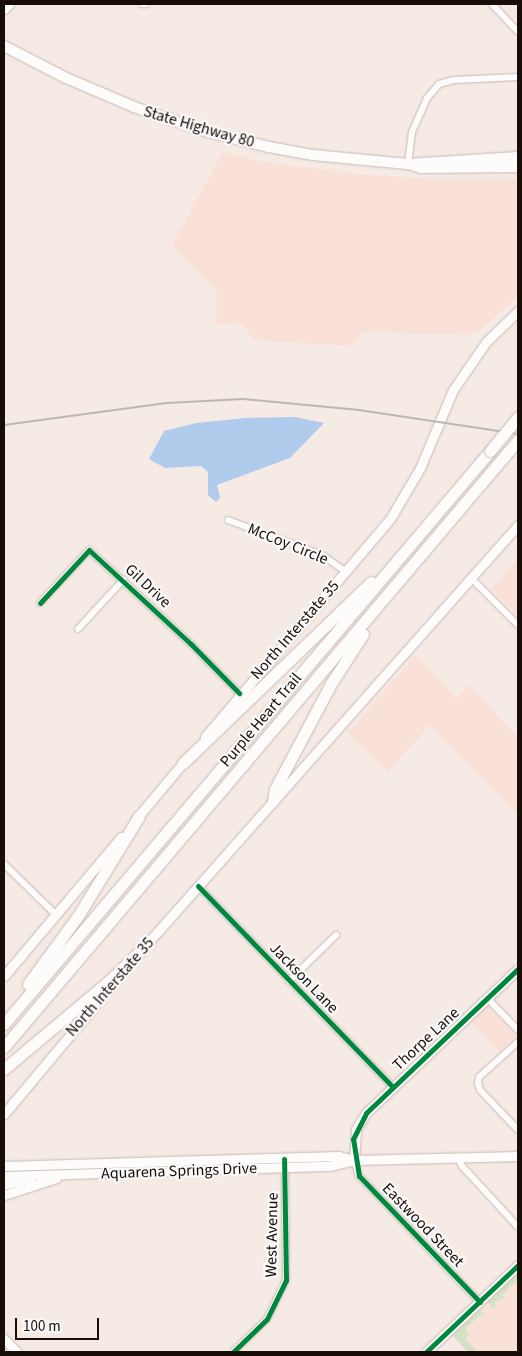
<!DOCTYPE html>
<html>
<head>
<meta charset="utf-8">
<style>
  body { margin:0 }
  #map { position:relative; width:522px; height:1356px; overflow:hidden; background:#f6eae5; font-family:"Source Sans 3",sans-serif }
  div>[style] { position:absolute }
  .built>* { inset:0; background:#fae1d7 }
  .green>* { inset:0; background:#d3e2c6 }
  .water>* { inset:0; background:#b0cbec }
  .roads { filter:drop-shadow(0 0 1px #c7bbb6) drop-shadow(0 0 1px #c7bbb6) }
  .street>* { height:6px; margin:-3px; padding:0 3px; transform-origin:3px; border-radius:3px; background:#fefcfb }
  .secondary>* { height:9px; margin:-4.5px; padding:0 4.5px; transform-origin:4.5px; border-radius:4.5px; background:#fefcfb }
  .primary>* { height:10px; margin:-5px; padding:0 5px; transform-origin:5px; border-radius:5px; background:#fefcfb }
  .highway>* { height:11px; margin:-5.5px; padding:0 5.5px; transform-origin:5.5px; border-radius:5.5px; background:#fefcfb }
  .rail>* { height:2px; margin:-1px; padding:0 1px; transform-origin:1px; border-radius:1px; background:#bab7b6 }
  .bridges { filter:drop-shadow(0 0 1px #c7bbb6) drop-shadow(0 0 1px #c7bbb6) }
  .highway-bridge>* { height:11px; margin:-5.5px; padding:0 5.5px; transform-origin:5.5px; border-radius:5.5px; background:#fefcfb }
  .cycleway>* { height:5px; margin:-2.5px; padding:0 2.5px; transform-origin:2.5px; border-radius:2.5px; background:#00873e }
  span { translate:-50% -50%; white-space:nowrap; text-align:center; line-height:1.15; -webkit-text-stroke:4.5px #f9f9f9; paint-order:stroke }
  .street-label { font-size:16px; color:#190d08 }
  .frame { position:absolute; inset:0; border:5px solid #190d08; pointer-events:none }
  .scale { position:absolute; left:15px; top:1318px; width:84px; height:22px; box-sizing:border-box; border:2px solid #190d08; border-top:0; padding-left:6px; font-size:15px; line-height:18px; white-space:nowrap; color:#190d08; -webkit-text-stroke:4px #f9f9f9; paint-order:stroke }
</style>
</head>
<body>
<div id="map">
  <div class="built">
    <i style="clip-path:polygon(223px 152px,263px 162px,357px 174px,435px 179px,518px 179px,518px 296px,481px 330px,471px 335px,364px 332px,349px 346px,254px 340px,243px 324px,216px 323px,217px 290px,172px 245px)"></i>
    <i style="clip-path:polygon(518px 558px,518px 616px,492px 589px)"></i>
    <i style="clip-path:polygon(415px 655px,456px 698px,469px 685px,518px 737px,518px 814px,430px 725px,388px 772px,348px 733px)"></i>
    <i style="clip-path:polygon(487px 1005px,516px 1035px,500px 1052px,470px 1022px)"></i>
    <i style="clip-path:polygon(518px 1270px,518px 1352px,468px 1352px,451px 1334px)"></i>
  </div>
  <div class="green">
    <i style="clip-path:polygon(518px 1273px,518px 1279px,502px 1295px,504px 1298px,494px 1302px,496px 1306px,493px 1309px,488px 1302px)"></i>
    <i style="clip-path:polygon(480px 1310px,485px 1317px,480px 1315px,465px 1329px,469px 1333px,466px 1340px,478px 1352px,468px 1352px,452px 1335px)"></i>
  </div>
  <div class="water">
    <i style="clip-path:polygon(295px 417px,324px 423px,290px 458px,217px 485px,220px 498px,216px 502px,208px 495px,208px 472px,201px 466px,165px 468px,149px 459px,164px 431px,196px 423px,246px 418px)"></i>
  </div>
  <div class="roads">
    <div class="street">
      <i style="left:142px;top:4px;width:4px"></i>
      <i style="left:492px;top:4px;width:38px;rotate:47deg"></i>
      <i style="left:408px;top:164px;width:32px;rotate:-83deg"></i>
      <i style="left:412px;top:132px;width:37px;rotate:-66deg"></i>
      <i style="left:427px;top:98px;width:18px;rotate:-49deg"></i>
      <i style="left:439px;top:84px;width:16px;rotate:-15deg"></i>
      <i style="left:454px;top:80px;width:64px;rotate:-2.7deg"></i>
      <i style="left:228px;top:520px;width:100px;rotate:20.4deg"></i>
      <i style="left:322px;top:555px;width:29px;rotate:35deg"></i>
      <i style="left:471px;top:578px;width:66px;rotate:45deg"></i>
      <i style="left:40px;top:603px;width:72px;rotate:-47.2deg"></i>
      <i style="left:89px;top:550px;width:139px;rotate:42.7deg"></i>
      <i style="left:191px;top:644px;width:69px;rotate:45.6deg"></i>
      <i style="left:78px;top:629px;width:67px;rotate:-47.4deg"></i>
      <i style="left:4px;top:864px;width:73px;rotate:44.4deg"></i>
      <i style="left:198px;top:886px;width:280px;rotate:45.9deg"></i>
      <i style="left:289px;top:981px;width:66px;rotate:-44.4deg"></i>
      <i style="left:487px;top:998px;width:45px;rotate:45.9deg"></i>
      <i style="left:518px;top:1042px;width:52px;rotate:138.1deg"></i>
      <i style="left:479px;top:1077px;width:6px;rotate:99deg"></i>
      <i style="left:478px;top:1083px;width:7px;rotate:74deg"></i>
      <i style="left:480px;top:1090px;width:55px;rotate:46.5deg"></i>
      <i style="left:458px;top:1158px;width:9px;rotate:63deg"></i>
      <i style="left:462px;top:1166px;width:83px;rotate:47.4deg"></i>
      <i style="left:354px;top:1160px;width:17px;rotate:73deg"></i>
      <i style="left:359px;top:1176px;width:175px;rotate:46.2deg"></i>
      <i style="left:233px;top:1352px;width:47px;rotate:-44.1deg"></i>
      <i style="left:267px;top:1319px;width:43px;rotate:-64deg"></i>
      <i style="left:286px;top:1280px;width:115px;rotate:-90.5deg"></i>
    </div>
    <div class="secondary">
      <i style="left:4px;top:9px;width:7px;rotate:-45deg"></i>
      <i style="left:205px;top:737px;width:286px;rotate:-49.7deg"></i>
      <i style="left:390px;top:519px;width:59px;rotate:-59.5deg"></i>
      <i style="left:420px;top:468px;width:85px;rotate:-67.1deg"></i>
      <i style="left:453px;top:390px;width:58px;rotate:-55.5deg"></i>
      <i style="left:486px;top:342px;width:45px;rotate:-44.1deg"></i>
      <i style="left:136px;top:819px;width:80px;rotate:-50.1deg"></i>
      <i style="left:137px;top:955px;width:575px;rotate:-48.46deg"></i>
      <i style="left:4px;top:976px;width:182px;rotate:-49.9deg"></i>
      <i style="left:4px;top:1114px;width:176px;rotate:-50.1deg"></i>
      <i style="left:354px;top:1160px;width:31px;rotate:-86deg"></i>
      <i style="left:356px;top:1129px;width:19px;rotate:-58deg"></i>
      <i style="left:366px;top:1113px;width:209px;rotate:-43.5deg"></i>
      <i style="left:4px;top:1166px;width:335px;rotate:-1.7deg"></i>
      <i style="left:339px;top:1156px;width:16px;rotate:15deg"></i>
      <i style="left:354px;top:1160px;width:164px;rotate:-1.4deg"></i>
      <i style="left:4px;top:1176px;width:325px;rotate:-1.8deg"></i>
      <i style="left:329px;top:1166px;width:26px;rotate:-13deg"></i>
      <i style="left:4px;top:1185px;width:28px;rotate:-15deg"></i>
      <i style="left:4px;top:1195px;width:55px;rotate:-18.1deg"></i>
      <i style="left:4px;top:1339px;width:18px;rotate:45deg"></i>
      <i style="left:426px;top:1352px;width:127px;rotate:-43.4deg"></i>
    </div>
    <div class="primary">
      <i style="left:4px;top:46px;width:68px;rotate:27.3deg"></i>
      <i style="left:64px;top:77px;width:76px;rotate:23.2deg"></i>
      <i style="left:134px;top:107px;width:78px;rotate:18.7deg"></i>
      <i style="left:208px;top:132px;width:63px;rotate:13.8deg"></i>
      <i style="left:269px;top:147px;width:45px;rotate:10.3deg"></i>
      <i style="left:313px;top:155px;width:95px;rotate:5.4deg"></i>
      <i style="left:408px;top:164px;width:110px;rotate:-3.6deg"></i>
      <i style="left:409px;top:164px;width:13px;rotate:18deg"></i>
      <i style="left:421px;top:168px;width:97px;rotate:-0.6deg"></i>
    </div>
    <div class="highway">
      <i style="left:183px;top:763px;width:261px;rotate:-43.9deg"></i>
      <i style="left:273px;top:801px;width:12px;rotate:-81deg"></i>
      <i style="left:275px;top:789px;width:121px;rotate:-62deg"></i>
      <i style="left:332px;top:682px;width:57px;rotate:-57.1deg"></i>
      <i style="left:28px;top:984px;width:84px;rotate:-53.7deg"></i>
      <i style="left:78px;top:916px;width:117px;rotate:-58.6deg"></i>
      <i style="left:4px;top:1024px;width:751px;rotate:-49.7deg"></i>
      <i style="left:4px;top:1047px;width:795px;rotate:-49.74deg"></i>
      <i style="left:4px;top:1069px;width:137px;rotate:-40deg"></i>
      <i style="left:109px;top:981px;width:43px;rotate:-44.1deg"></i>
    </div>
  </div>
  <div class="rail">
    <i style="left:4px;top:425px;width:164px;rotate:-7.7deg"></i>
    <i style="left:167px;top:403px;width:76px;rotate:-3deg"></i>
    <i style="left:243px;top:399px;width:117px;rotate:5.4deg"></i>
    <i style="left:359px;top:410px;width:161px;rotate:8.6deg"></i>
  </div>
  <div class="bridges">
    <div class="highway-bridge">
      <i style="left:490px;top:451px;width:44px;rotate:-50.5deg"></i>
    </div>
  </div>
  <div class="cycleway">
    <i style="left:40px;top:603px;width:72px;rotate:-47.2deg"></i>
    <i style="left:89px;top:550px;width:139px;rotate:42.7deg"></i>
    <i style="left:191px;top:644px;width:69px;rotate:45.6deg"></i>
    <i style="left:198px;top:886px;width:280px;rotate:45.9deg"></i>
    <i style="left:480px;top:1302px;width:175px;rotate:-133.8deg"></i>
    <i style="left:359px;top:1176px;width:37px;rotate:-99deg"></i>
    <i style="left:353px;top:1139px;width:29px;rotate:-63deg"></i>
    <i style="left:366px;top:1113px;width:209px;rotate:-43.5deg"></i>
    <i style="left:233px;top:1352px;width:47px;rotate:-44.1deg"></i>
    <i style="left:267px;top:1319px;width:43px;rotate:-64deg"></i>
    <i style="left:286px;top:1280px;width:121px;rotate:-90.9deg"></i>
    <i style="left:426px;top:1352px;width:127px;rotate:-43.4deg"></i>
  </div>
  <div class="street-label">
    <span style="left:199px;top:127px;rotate:16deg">State Highway 80</span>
    <span style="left:288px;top:544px;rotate:22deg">McCoy Circle</span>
    <span style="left:148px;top:586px;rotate:43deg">Gil Drive</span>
    <span style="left:295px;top:630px;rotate:-49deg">North Interstate 35</span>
    <span style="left:261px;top:720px;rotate:-50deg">Purple Heart Trail</span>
    <span style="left:304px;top:978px;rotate:46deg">Jackson Lane</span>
    <span style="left:110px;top:987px;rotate:-49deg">North Interstate 35</span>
    <span style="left:426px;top:1039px;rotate:-43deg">Thorpe Lane</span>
    <span style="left:179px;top:1171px;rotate:-2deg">Aquarena Springs Drive</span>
    <span style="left:423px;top:1225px;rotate:46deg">Eastwood Street</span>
    <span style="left:272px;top:1235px;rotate:-89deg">West Avenue</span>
  </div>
  <div class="frame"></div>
  <div class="scale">100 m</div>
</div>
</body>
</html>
